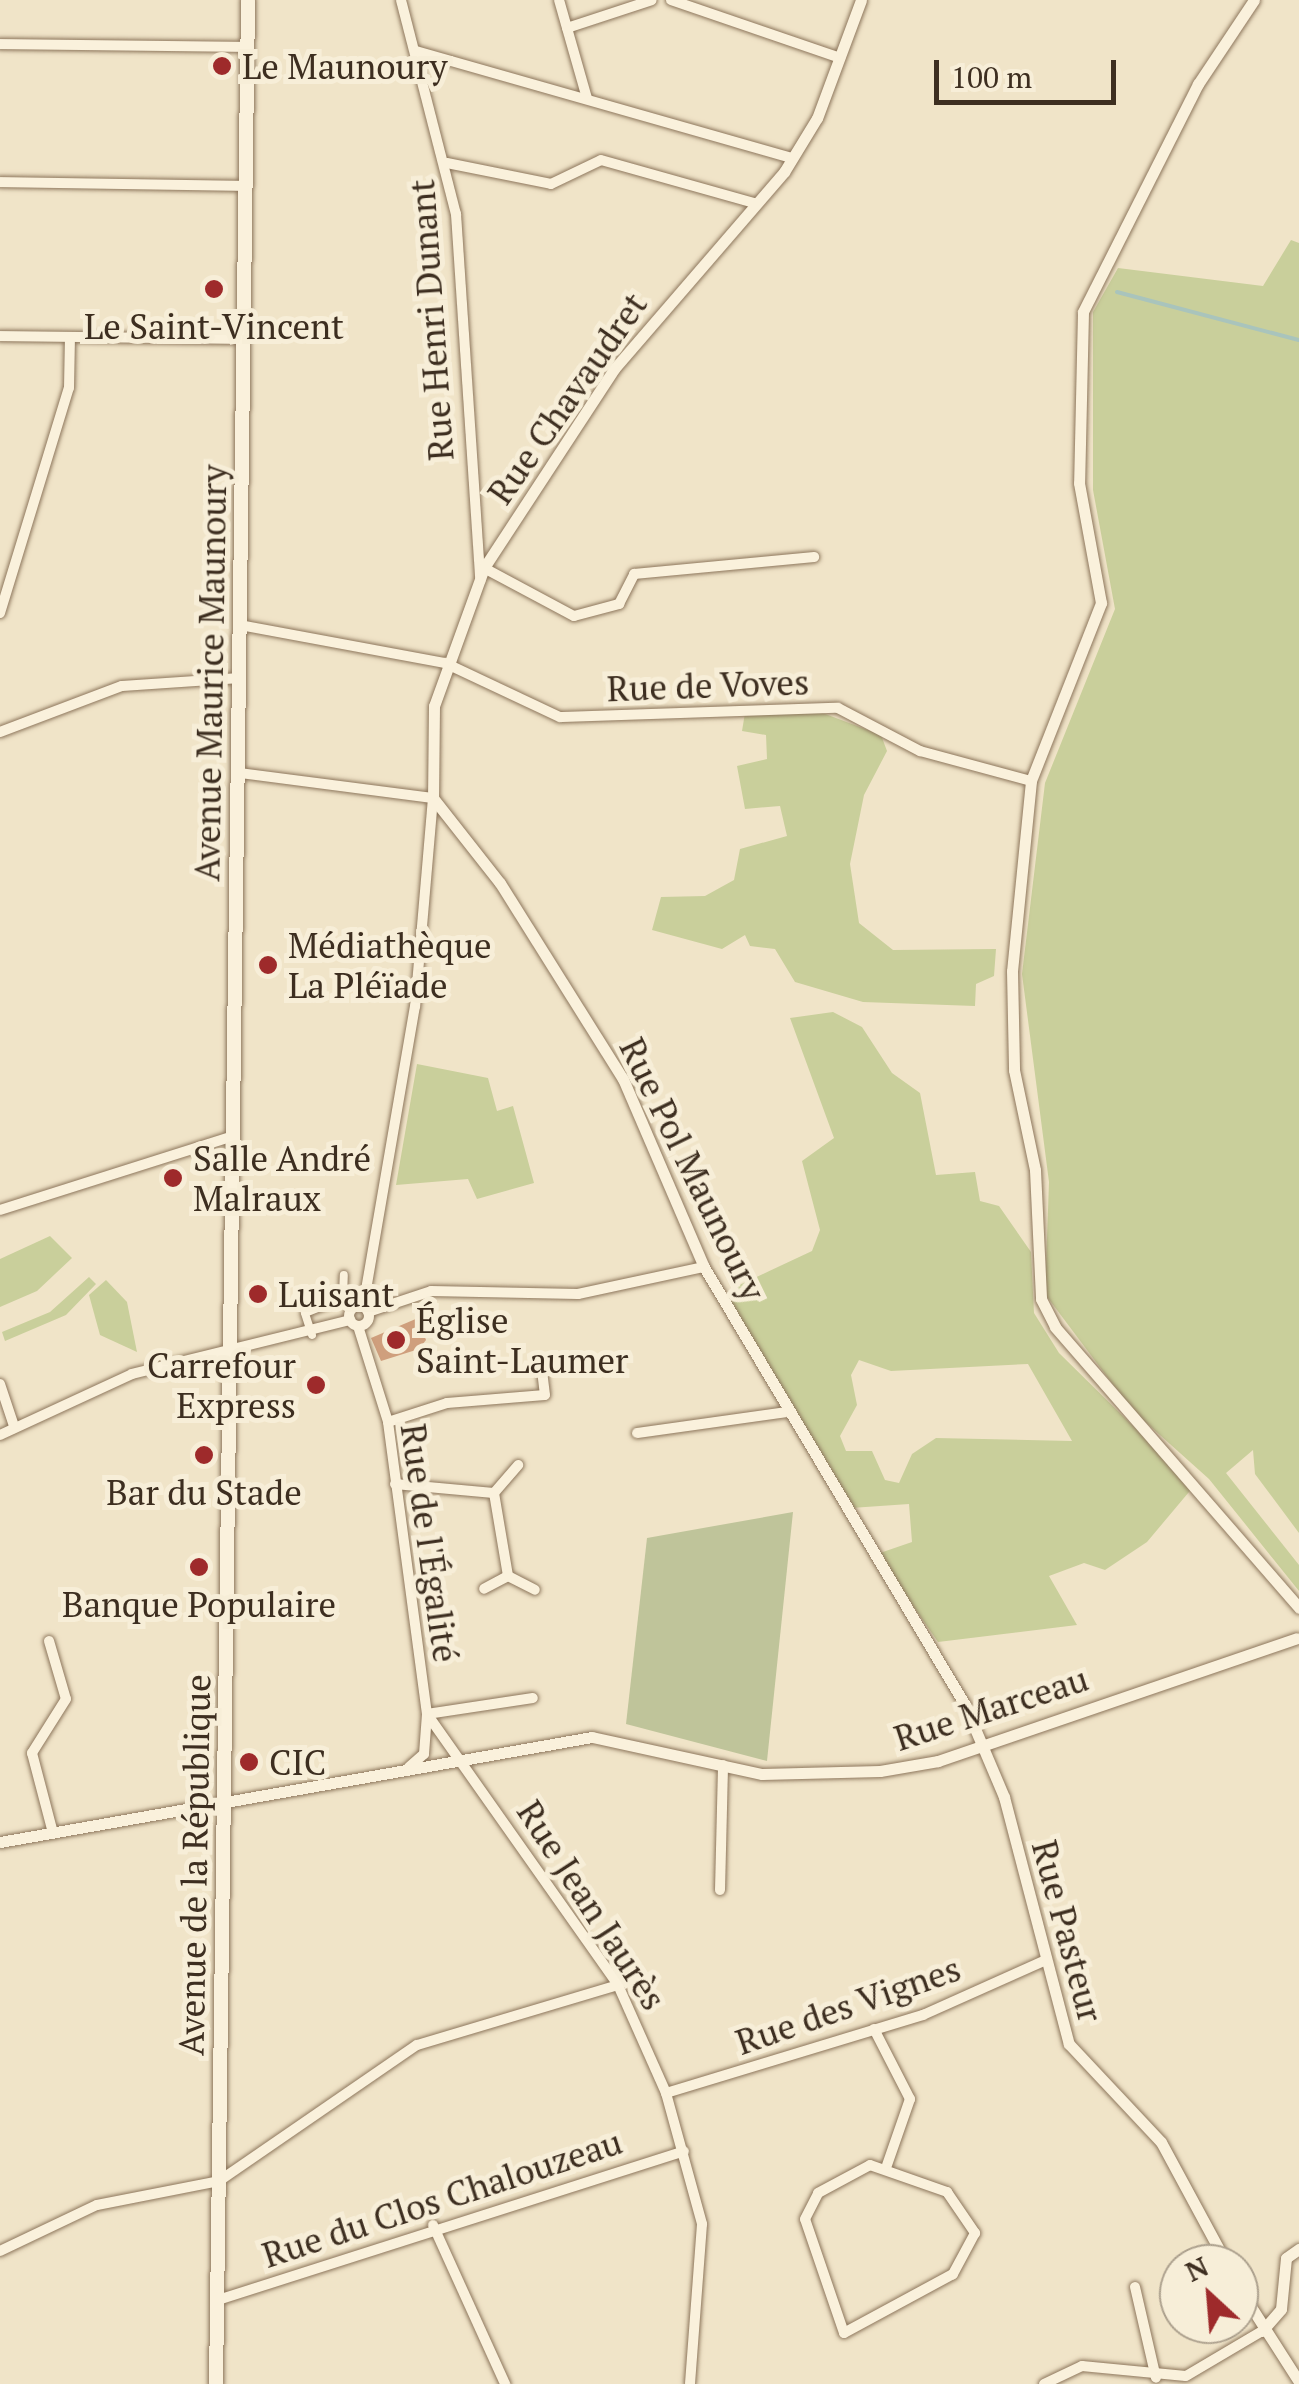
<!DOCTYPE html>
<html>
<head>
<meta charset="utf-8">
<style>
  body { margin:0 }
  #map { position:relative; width:1299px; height:2384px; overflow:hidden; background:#f0e4c8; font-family:"PT Serif",serif }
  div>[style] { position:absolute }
  .green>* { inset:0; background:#c9cf9b }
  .cemetery>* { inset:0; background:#bfc49a }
  .stream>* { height:4px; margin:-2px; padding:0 2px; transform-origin:2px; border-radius:2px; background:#a9c4bc }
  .building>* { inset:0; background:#cf9f7d }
  .roads { filter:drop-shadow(0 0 2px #8d765c) drop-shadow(0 0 2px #8d765c) }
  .pedestrian>* { height:8px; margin:-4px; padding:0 4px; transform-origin:4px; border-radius:4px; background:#faf1dc }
  .minor>* { height:10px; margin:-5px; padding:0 5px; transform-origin:5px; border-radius:5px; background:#faf1dc }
  .minor>.ring { margin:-5px; padding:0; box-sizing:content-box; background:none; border:10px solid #faf1dc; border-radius:50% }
  .tertiary>* { height:11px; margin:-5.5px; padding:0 5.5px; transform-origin:5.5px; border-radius:5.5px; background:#faf1dc }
  .secondary>* { height:14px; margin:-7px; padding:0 7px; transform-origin:7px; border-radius:7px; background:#faf1dc }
  .dots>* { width:28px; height:28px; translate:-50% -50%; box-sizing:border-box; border:5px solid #f7eed8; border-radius:50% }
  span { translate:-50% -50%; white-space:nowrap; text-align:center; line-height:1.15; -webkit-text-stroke:10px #f7eed8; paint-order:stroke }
  .poi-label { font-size:35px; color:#3d2e20 }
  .left { translate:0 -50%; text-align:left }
  .right { translate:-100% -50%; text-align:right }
  .street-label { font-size:35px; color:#3d2e20 }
  .north { position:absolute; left:1159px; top:2244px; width:100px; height:100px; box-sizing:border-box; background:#f7eed8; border:2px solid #ada18e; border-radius:50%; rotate:334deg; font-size:28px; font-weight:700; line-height:40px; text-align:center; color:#3d2e20 }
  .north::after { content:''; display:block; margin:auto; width:35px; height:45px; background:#9e2a2b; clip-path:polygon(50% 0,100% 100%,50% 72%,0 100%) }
  .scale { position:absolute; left:934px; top:60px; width:182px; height:45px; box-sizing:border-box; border:5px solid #3d2e20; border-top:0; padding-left:12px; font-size:30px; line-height:35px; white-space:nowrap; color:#3d2e20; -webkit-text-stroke:8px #f7eed8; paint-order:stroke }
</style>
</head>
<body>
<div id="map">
  <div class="green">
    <i style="clip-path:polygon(1291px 240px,1299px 243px,1299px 1533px,1255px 1474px,1253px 1450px,1226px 1473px,1299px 1565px,1299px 1591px,1209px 1479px,1132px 1410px,1045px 1294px,1049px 1182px,1022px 974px,1045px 783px,1115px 609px,1093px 490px,1093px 312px,1118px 268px,1263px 286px)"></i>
    <i style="clip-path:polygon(820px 712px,881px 735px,887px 751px,864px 795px,850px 864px,859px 923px,893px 950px,996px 949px,994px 976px,976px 984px,975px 1006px,863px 1002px,795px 982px,775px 949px,750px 946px,745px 935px,722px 949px,652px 930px,661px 897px,705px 896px,734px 880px,740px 849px,787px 836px,780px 806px,745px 809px,737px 766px,767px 759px,766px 735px,742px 731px,745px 713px)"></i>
    <i style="clip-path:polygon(evenodd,833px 1012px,862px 1027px,892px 1073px,920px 1093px,936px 1175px,975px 1172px,980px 1201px,999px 1206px,1031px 1252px,1034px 1313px,1059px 1353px,1194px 1486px,1147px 1542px,1105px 1570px,1084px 1563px,1049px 1576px,1077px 1625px,938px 1642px,877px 1554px,912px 1542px,909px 1504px,851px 1508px,728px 1302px,733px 1288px,812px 1251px,820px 1230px,802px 1161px,834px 1138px,790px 1018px,833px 1012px,859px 1360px,891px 1371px,1028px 1364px,1072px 1441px,936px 1438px,912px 1454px,899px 1483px,885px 1480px,872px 1451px,846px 1451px,840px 1436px,857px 1405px,851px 1375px,859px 1360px)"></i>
    <i style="clip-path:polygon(417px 1064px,488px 1078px,497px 1111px,513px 1106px,534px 1183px,477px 1199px,468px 1179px,396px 1185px)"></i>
    <i style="clip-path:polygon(50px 1236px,72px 1258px,37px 1291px,0 1307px,0 1259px)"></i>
    <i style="clip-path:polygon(89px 1277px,96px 1284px,66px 1315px,5px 1341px,2px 1332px,50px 1312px)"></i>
    <i style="clip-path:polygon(106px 1280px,127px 1302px,137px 1352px,100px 1335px,89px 1295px)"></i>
  </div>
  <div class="cemetery">
    <i style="clip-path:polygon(793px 1512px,767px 1761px,626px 1724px,647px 1538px)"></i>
  </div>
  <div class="stream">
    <i style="left:1117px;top:292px;width:188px;rotate:14.8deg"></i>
  </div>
  <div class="building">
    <i style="clip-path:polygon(418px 1318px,426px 1340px,419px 1349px,381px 1361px,371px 1338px)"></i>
  </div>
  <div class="roads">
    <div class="pedestrian">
      <i style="left:312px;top:1335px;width:23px;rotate:-108deg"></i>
      <i style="left:305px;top:1313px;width:41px;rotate:-21.5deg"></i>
      <i style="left:343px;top:1298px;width:23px;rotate:-88deg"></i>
    </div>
    <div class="minor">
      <i style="left:401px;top:0;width:221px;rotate:75.6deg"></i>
      <i style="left:456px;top:214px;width:367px;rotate:86.2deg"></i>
      <i style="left:559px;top:0;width:102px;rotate:74.1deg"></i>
      <i style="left:671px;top:0;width:179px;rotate:18.9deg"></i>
      <i style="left:567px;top:28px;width:89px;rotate:-18.2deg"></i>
      <i style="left:0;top:44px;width:248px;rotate:0.7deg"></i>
      <i style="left:416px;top:51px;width:391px;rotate:15.9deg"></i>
      <i style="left:447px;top:163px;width:106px;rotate:11.4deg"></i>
      <i style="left:551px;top:184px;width:55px;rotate:-25.6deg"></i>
      <i style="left:601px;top:160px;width:159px;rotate:15.7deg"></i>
      <i style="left:0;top:182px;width:245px;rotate:0.9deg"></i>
      <i style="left:0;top:336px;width:244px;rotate:0.7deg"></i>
      <i style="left:484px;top:568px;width:102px;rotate:28.1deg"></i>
      <i style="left:574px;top:616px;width:47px;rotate:-14.9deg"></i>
      <i style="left:619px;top:604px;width:34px;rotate:-63deg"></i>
      <i style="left:634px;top:574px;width:181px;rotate:-5.4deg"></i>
      <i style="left:0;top:613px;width:235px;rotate:-73deg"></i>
      <i style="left:69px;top:388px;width:51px;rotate:-88.9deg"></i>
      <i style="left:240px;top:625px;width:208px;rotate:10.5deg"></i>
      <i style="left:445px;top:663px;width:127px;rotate:25.2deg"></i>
      <i style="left:560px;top:717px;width:278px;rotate:-1.9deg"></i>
      <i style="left:838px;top:708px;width:93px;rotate:27.7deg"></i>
      <i style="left:920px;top:751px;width:115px;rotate:15.1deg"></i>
      <i style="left:0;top:732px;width:130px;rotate:-20.7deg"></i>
      <i style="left:122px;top:686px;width:118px;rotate:-3.9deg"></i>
      <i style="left:240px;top:773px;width:195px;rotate:7.4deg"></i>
      <i style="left:433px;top:798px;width:209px;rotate:94.9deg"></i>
      <i style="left:415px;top:1006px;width:305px;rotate:99.8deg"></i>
      <i style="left:0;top:1210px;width:244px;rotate:-17.6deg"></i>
      <i class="ring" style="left:349px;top:1306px;width:10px;height:10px"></i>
      <i style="left:368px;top:1312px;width:66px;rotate:-18.4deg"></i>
      <i style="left:431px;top:1291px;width:147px;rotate:1.2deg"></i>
      <i style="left:578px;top:1294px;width:129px;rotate:-12.1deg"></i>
      <i style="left:358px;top:1326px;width:101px;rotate:72.6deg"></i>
      <i style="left:388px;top:1422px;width:295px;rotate:82.4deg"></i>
      <i style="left:427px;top:1714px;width:332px;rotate:54.8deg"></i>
      <i style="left:618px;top:1985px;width:118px;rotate:66deg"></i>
      <i style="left:666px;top:2093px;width:136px;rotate:74.6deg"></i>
      <i style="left:702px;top:2224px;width:160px;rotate:94.3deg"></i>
      <i style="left:0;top:1384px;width:44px;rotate:71.6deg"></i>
      <i style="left:388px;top:1422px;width:62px;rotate:-17.9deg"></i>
      <i style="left:447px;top:1403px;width:98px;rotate:-4.7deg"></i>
      <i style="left:545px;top:1395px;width:32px;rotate:-97deg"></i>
      <i style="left:637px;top:1433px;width:150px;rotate:-8deg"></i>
      <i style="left:0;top:1435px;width:145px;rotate:-24.8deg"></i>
      <i style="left:132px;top:1374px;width:225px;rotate:-13.9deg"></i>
      <i style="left:395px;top:1484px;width:99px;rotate:5.2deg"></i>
      <i style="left:494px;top:1493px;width:84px;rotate:80.4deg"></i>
      <i style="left:508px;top:1576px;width:27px;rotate:152deg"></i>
      <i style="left:494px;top:1493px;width:37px;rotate:-49deg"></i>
      <i style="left:508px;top:1576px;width:30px;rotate:27deg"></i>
      <i style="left:49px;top:1641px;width:60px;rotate:73.7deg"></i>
      <i style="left:66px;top:1699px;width:64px;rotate:122.2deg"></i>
      <i style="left:32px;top:1753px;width:83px;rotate:75.3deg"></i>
      <i style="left:409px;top:1767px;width:20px;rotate:-41deg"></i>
      <i style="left:424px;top:1754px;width:40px;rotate:-85.7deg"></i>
      <i style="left:427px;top:1714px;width:107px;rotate:-8.6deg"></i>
      <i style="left:720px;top:1890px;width:125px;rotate:-88.6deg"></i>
      <i style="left:874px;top:2029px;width:79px;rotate:62.8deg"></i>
      <i style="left:910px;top:2099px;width:70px;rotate:109.2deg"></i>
      <i style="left:666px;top:2093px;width:269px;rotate:-16.9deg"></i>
      <i style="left:923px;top:2015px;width:133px;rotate:-24.1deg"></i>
      <i style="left:870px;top:2165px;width:82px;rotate:19.3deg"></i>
      <i style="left:947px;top:2192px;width:50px;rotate:55.7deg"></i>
      <i style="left:975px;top:2233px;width:47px;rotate:118.2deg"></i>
      <i style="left:953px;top:2274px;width:124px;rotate:151.6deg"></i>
      <i style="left:844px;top:2333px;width:120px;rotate:-108.9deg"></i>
      <i style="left:805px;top:2219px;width:29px;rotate:-63deg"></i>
      <i style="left:818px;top:2193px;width:59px;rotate:-28.3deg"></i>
      <i style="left:433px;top:2225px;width:175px;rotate:65.6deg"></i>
      <i style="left:0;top:2251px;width:107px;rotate:-25.4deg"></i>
      <i style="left:97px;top:2205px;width:124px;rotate:-11.1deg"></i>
      <i style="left:219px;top:2181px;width:240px;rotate:-34.5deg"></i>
      <i style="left:417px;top:2045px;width:210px;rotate:-16.6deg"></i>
      <i style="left:1135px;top:2287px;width:93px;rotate:77deg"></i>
      <i style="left:218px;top:2300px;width:489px;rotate:-17.7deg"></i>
      <i style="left:1044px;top:2384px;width:42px;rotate:-25.3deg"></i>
      <i style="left:1082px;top:2366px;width:104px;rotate:5.5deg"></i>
      <i style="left:1186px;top:2376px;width:88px;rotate:-30.6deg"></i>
    </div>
    <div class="tertiary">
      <i style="left:861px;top:0;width:126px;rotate:110.4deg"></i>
      <i style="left:817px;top:118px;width:63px;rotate:121.4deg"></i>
      <i style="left:784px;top:172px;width:260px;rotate:130.8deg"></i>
      <i style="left:614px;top:369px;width:238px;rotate:123.2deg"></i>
      <i style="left:484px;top:568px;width:147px;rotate:109.9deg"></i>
      <i style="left:434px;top:706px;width:92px;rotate:90.6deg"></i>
      <i style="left:433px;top:798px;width:108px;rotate:51.8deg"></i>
      <i style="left:500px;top:883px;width:231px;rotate:57.9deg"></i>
      <i style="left:623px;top:1079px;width:205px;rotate:66.7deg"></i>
      <i style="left:704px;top:1267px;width:510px;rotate:59.21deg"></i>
      <i style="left:965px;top:1705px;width:100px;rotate:67deg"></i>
      <i style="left:1004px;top:1797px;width:255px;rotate:75.3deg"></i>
      <i style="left:1069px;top:2044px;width:134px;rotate:46.8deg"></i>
      <i style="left:1161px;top:2142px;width:139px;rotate:61.6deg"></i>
      <i style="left:1254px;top:0;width:101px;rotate:123.7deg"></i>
      <i style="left:1198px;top:84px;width:255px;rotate:116.8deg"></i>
      <i style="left:1083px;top:312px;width:171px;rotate:91.3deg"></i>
      <i style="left:1079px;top:483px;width:122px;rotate:79.6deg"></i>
      <i style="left:1101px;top:603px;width:191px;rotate:111.5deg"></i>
      <i style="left:1031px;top:781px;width:191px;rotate:95.7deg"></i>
      <i style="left:1012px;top:971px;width:99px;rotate:88.8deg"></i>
      <i style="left:1014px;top:1070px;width:102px;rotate:78.1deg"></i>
      <i style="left:1035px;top:1170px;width:129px;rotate:87.3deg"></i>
      <i style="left:1041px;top:1299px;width:31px;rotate:63deg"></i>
      <i style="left:1055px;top:1327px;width:372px;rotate:49deg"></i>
      <i style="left:0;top:1842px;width:601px;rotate:-10.06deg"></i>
      <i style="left:592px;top:1737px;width:174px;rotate:12.3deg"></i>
      <i style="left:762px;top:1774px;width:118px;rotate:-1.5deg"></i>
      <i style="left:880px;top:1771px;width:59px;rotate:-9.8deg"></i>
      <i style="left:938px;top:1761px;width:379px;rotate:-18.9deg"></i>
      <i style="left:1239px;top:2288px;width:112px;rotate:57.4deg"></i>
      <i style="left:1262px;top:2331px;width:29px;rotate:-49deg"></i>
      <i style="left:1281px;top:2309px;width:51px;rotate:-84.4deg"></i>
      <i style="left:1286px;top:2258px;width:16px;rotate:-35deg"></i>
    </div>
    <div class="secondary">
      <i style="left:216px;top:2384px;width:2384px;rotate:-89.23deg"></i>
    </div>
  </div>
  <div class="dots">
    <i style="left:222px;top:66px;background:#9e2a2b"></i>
    <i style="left:214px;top:289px;background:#9e2a2b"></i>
    <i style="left:268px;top:965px;background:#9e2a2b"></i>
    <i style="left:173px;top:1178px;background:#9e2a2b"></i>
    <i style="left:258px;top:1294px;background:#9e2a2b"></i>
    <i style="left:396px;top:1340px;background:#9e2a2b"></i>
    <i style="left:316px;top:1385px;background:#9e2a2b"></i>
    <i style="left:204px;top:1455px;background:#9e2a2b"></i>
    <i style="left:199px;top:1567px;background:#9e2a2b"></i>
    <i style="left:249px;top:1762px;background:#9e2a2b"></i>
  </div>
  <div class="poi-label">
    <span class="left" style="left:242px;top:66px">Le Maunoury</span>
    <span style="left:214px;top:326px">Le Saint-Vincent</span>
    <span class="left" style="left:288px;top:965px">Médiathèque<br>La Pléïade</span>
    <span class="left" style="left:193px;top:1178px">Salle André<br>Malraux</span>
    <span class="left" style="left:278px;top:1294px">Luisant</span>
    <span class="left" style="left:416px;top:1340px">Église<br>Saint-Laumer</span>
    <span class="right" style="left:296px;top:1385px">Carrefour<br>Express</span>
    <span style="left:204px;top:1492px">Bar du Stade</span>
    <span style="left:199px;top:1604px">Banque Populaire</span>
    <span class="left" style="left:269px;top:1762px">CIC</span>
  </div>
  <div class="street-label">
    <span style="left:431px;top:320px;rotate:-94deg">Rue Henri Dunant</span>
    <span style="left:567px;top:398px;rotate:-55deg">Rue Chavaudret</span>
    <span style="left:210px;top:673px;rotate:-89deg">Avenue Maurice Maunoury</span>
    <span style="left:708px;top:685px;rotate:-2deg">Rue de Voves</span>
    <span style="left:693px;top:1169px;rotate:64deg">Rue Pol Maunoury</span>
    <span style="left:430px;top:1543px;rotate:82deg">Rue de l'Égalité</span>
    <span style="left:991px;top:1708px;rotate:-18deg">Rue Marceau</span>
    <span style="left:194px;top:1865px;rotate:-89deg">Avenue de la République</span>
    <span style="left:592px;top:1905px;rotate:57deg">Rue Jean Jaurès</span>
    <span style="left:1068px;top:1931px;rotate:75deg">Rue Pasteur</span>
    <span style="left:848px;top:2005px;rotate:-19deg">Rue des Vignes</span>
    <span style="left:442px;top:2198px;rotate:-18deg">Rue du Clos Chalouzeau</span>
  </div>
  <div class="north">N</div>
  <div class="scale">100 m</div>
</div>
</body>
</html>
